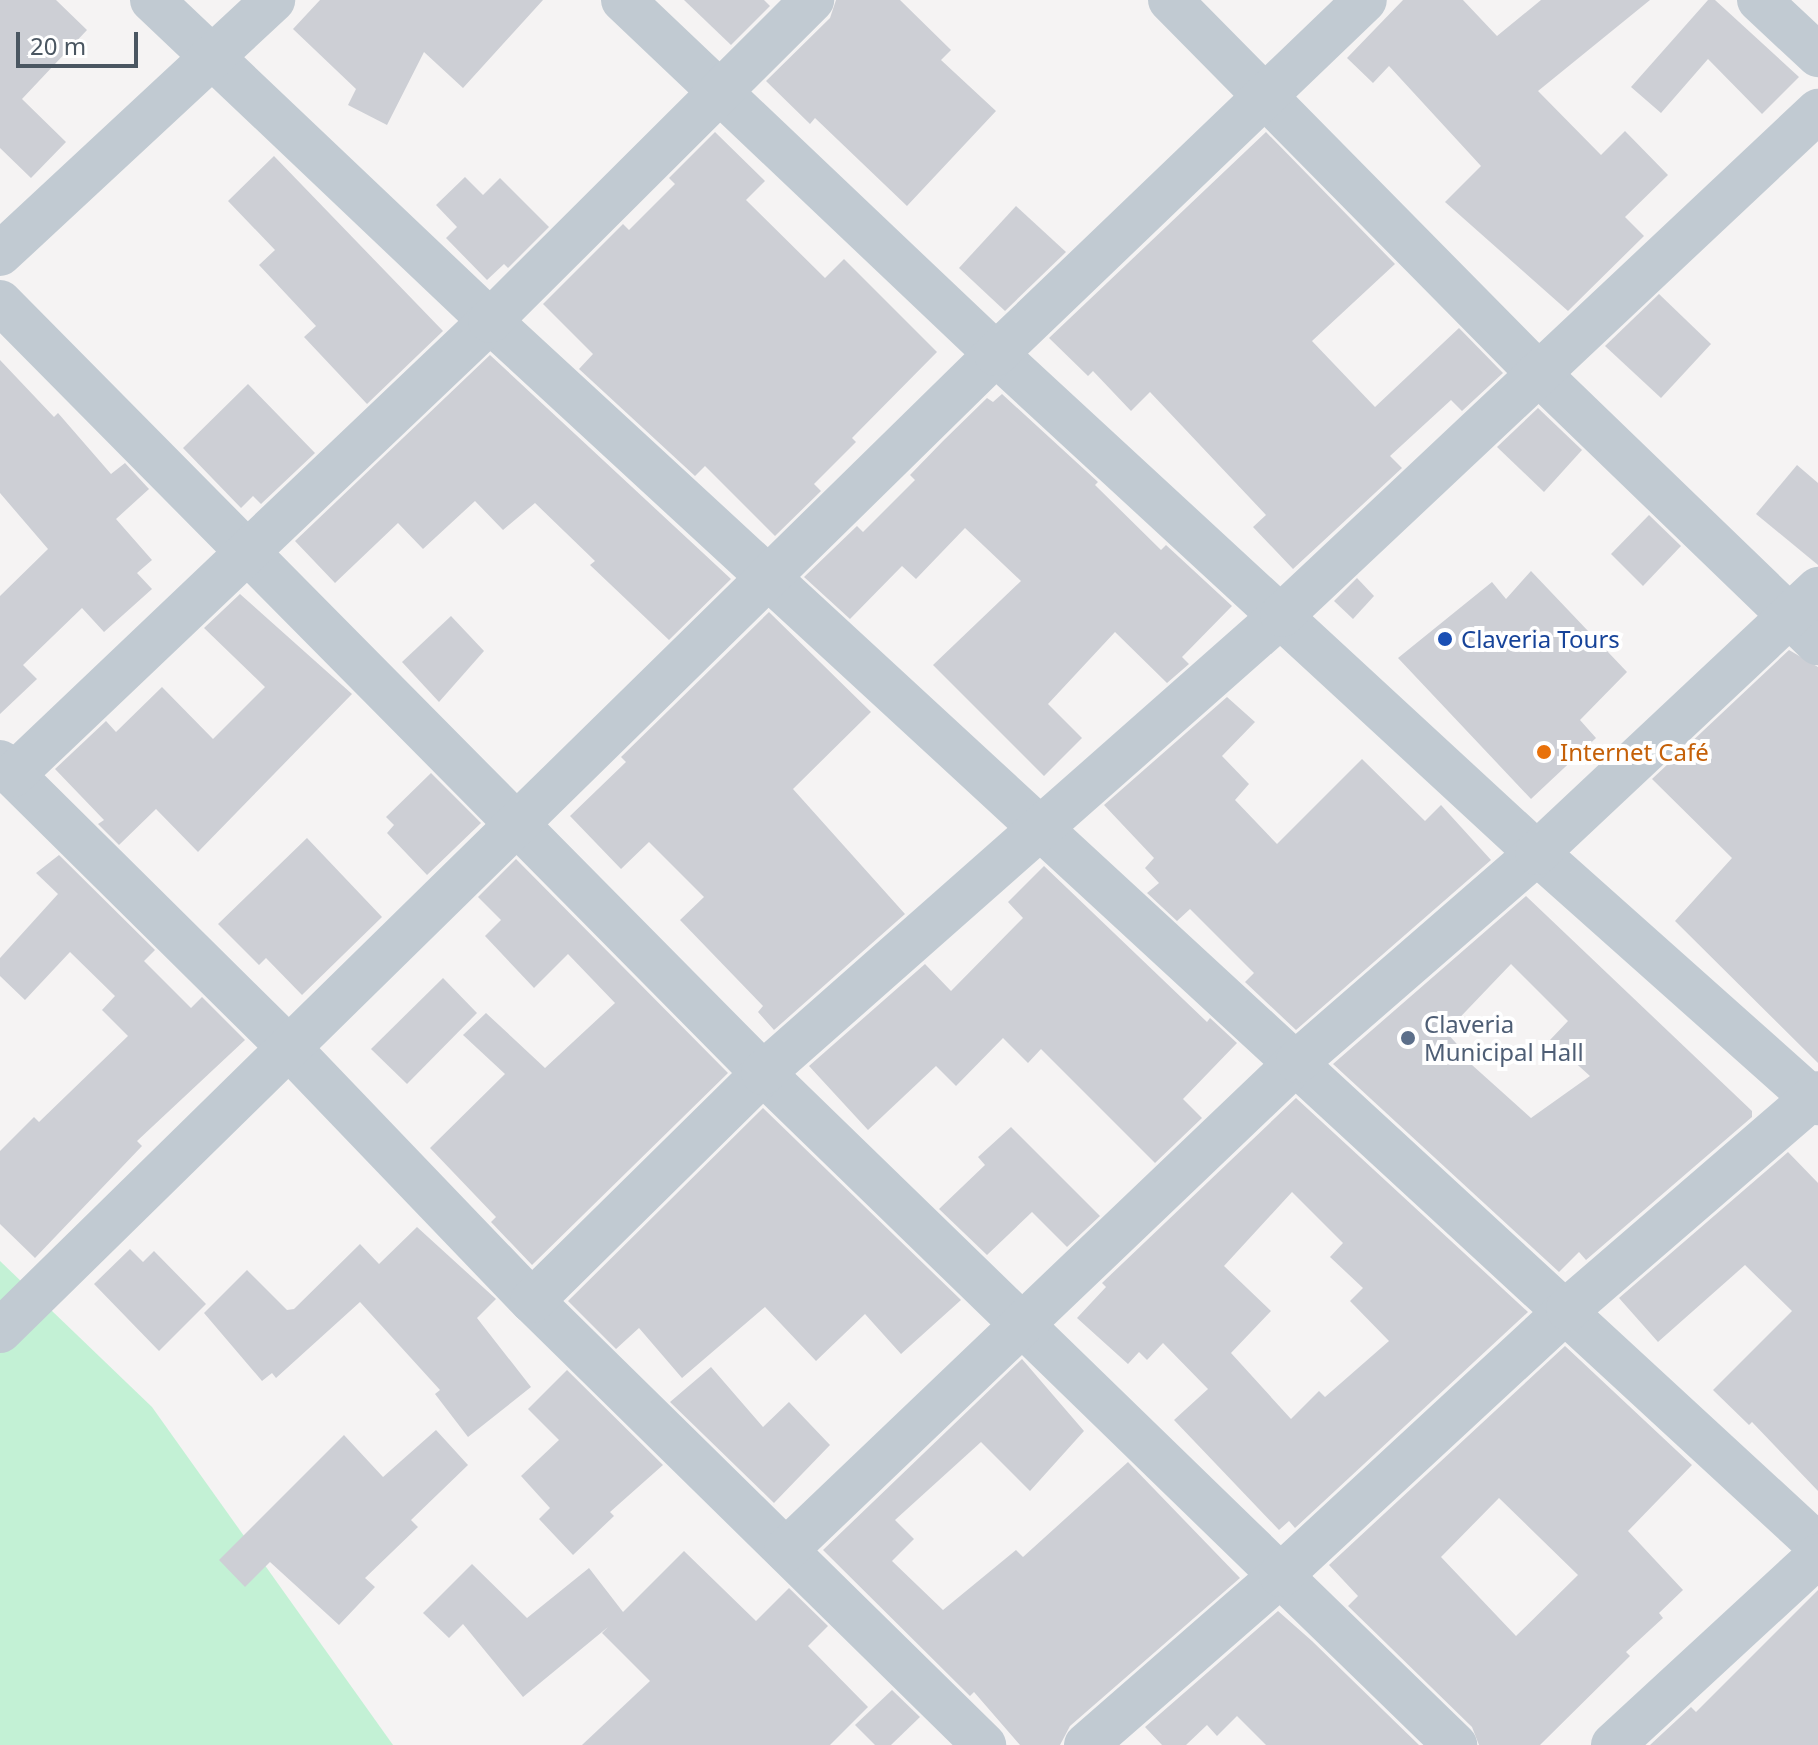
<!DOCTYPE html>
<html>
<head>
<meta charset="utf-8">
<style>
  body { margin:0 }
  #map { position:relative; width:1818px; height:1745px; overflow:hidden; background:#f5f3f3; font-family:"Noto Sans",sans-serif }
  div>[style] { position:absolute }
  .green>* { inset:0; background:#c3f1d5 }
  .building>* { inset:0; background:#cdcfd5 }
  .minor>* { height:44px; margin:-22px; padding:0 22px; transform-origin:22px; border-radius:22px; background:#c1cad2 }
  .dots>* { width:22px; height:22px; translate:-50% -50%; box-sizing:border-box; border:4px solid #fff; border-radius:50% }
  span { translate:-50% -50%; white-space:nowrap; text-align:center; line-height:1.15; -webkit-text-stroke:8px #fff; paint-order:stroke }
  .transit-label { font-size:24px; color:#164399 }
  .left { translate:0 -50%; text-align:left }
  .food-label { font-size:24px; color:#c56008 }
  .service-label { font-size:24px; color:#4e5e75 }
  .scale { position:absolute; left:16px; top:32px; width:122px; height:36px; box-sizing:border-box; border:4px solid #4a5661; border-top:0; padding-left:10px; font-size:24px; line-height:28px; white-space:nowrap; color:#4a5661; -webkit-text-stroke:6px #fff; paint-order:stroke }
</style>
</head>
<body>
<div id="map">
  <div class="green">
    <i style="clip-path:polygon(0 1261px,152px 1407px,393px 1745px,0 1745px)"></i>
  </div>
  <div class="building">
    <i style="clip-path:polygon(0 0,56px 0,87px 30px,22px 99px,66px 142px,31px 178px,0 148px)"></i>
    <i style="clip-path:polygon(320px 0,543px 0,463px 88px,424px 52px,387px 125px,348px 105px,356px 89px,293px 29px)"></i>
    <i style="clip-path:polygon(684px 0,764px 0,770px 6px,731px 45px)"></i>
    <i style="clip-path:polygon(836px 0,900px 0,951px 50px,941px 60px,996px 111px,907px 206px,815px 118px,810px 124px,766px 81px,830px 18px)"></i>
    <i style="clip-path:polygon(1403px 0,1463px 0,1497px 36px,1541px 0,1650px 0,1538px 91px,1601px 155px,1625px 131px,1668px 175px,1625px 217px,1644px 236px,1568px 311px,1445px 202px,1481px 166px,1389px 66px,1373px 83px,1347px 58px)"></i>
    <i style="clip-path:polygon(1708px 0,1715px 0,1799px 77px,1762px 114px,1708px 59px,1661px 113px,1631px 87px)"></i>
    <i style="clip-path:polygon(715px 132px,765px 181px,746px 200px,825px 278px,844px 259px,937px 352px,852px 438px,856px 442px,814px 484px,821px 491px,775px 536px,705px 466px,695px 476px,579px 369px,593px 354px,543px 304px,623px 224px,629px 230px,675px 184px,669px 178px)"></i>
    <i style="clip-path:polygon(1266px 132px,1395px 264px,1312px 341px,1375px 407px,1459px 328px,1503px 373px,1462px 411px,1451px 400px,1390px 456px,1402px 468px,1293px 569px,1253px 527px,1266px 515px,1150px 392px,1131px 411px,1093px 371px,1088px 376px,1049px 338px)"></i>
    <i style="clip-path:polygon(274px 156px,443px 331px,367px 404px,304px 337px,316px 326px,259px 265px,275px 250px,228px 201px)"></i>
    <i style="clip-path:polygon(465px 177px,483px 195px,500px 178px,549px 227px,508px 268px,504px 264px,487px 280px,446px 238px,457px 227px,436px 205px)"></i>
    <i style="clip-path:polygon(1016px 206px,1066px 252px,1005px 311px,959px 268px)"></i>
    <i style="clip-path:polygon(1659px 294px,1711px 344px,1661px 398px,1605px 346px)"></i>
    <i style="clip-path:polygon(490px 355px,731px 579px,669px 640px,590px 565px,595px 561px,535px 503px,503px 530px,475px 501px,423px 549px,398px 523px,335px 583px,295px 541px)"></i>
    <i style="clip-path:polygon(0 360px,54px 417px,58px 413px,111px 474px,125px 463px,149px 489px,116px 519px,152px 560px,137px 573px,152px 589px,104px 632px,82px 608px,23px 665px,37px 679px,0 714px,0 596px,48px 549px,0 493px)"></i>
    <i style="clip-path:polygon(248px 384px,315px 453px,261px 504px,253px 496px,241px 508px,183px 448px)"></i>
    <i style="clip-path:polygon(1002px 394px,1098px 482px,1095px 485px,1161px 550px,1166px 545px,1232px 606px,1182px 657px,1189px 664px,1167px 683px,1115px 632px,1048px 704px,1082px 738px,1044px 776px,933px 665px,1021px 581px,965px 528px,916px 579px,902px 566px,850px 619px,804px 577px,857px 526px,863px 532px,915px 480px,910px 475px,943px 441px,987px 398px,993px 402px)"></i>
    <i style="clip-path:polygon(1538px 408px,1582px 450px,1544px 492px,1497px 447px)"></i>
    <i style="clip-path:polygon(1797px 465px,1818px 483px,1818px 565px,1756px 514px)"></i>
    <i style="clip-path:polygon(1649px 515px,1681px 546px,1643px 586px,1611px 554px)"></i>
    <i style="clip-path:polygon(1531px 571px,1627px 672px,1580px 720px,1596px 738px,1531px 799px,1398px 658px,1492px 582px,1506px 599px)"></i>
    <i style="clip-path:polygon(1357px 578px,1374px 596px,1353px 619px,1334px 601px)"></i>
    <i style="clip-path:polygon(240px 594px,352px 694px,198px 852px,156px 809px,119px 845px,98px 824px,104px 820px,55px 769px,106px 721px,116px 732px,162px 687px,213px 739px,265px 687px,204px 628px)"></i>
    <i style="clip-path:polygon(769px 612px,871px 712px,793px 789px,905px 914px,774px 1030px,758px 1012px,763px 1006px,680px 920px,704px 897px,649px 842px,621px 869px,570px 816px,626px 762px,621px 757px)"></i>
    <i style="clip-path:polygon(451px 616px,484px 651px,439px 702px,402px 662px)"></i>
    <i style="clip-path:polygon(1789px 650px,1818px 667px,1818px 1063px,1675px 921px,1732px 858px,1652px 779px)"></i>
    <i style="clip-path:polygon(1227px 697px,1255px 722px,1222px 756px,1249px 784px,1235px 800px,1277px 844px,1362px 759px,1425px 821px,1441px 805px,1491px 860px,1296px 1030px,1245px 982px,1254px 973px,1190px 909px,1177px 921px,1147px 893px,1159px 883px,1145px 868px,1154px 858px,1104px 805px)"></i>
    <i style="clip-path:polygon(431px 773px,481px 823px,427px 875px,387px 833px,394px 825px,386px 817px)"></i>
    <i style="clip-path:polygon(307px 838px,382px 917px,302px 995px,266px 958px,259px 965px,218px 924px)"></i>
    <i style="clip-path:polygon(59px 855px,155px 950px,144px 961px,191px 1008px,202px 997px,245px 1040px,137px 1141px,142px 1146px,35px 1258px,0 1224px,0 1151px,34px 1117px,39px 1122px,128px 1036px,102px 1010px,115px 996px,70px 952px,25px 1000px,0 976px,0 958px,58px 894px,36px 873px)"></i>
    <i style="clip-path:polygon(516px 859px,728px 1073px,532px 1265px,491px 1222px,496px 1217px,430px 1148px,505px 1074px,463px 1035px,486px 1013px,545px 1068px,615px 1003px,568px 954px,534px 988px,485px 936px,501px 920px,478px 897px)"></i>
    <i style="clip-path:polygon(1044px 866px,1207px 1022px,1210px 1018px,1237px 1043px,1183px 1099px,1202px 1118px,1155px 1163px,1041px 1049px,1028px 1063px,1003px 1038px,956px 1086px,936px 1066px,868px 1130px,809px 1066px,925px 964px,951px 991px,1023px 918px,1008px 902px)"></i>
    <i style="clip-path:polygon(evenodd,1526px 896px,1752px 1111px,1752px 1117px,1586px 1260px,1579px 1252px,1559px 1272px,1333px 1064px,1526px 896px,1511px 964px,1568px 1021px,1550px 1040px,1590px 1076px,1531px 1118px,1462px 1056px,1465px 1053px,1446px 1032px,1511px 964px)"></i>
    <i style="clip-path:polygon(443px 978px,477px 1013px,407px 1084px,371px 1049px)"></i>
    <i style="clip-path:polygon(evenodd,1296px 1098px,1528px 1312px,1295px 1528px,1289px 1521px,1279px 1530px,1174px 1420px,1208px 1389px,1163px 1343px,1147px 1360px,1139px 1352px,1128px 1364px,1077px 1318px,1106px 1287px,1102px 1283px,1296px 1098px,1292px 1192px,1343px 1243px,1330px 1257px,1363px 1288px,1350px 1301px,1389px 1341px,1325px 1397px,1319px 1391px,1291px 1419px,1231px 1353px,1271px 1311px,1224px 1266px,1292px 1192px)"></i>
    <i style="clip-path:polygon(763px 1108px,961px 1300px,901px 1354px,865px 1314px,816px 1361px,765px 1307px,682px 1378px,639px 1328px,616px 1349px,568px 1301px)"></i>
    <i style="clip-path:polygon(1011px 1127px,1100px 1216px,1067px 1247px,1032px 1212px,987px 1255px,939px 1209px,985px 1165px,978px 1157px)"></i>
    <i style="clip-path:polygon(1788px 1152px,1818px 1183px,1818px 1491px,1752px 1422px,1749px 1425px,1713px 1390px,1792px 1311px,1745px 1265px,1658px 1342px,1619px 1298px)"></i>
    <i style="clip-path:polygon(417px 1227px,496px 1299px,477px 1318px,531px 1387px,468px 1437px,435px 1394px,440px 1390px,360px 1302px,276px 1378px,272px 1373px,262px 1381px,204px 1313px,247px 1270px,287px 1310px,294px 1309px,360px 1244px,379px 1264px)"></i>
    <i style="clip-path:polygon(130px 1249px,143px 1262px,154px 1251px,206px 1304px,159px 1351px,94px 1284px)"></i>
    <i style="clip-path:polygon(evenodd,1565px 1346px,1692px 1465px,1628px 1531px,1683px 1590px,1659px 1613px,1663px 1618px,1626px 1652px,1630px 1656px,1540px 1745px,1479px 1745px,1472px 1727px,1348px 1606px,1358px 1596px,1329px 1565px,1565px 1346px,1499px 1498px,1578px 1575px,1516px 1636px,1441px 1557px,1499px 1498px)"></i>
    <i style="clip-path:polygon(1022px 1359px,1084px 1431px,1030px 1491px,981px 1442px,895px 1520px,914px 1539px,892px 1561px,943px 1610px,1016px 1550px,1023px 1557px,1128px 1462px,1240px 1578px,1070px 1726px,1060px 1745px,1020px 1745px,974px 1692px,970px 1696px,823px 1550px)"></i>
    <i style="clip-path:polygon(711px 1367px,763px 1427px,789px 1402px,830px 1445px,774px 1503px,670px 1402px)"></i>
    <i style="clip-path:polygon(567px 1370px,663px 1465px,610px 1512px,614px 1516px,573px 1555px,539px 1519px,550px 1508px,521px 1476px,559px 1440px,528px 1409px)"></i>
    <i style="clip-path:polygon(436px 1430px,468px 1465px,411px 1520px,418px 1527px,365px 1578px,375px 1587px,339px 1625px,270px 1562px,245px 1587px,219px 1560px,344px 1435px,383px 1477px)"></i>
    <i style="clip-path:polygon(684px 1551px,756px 1621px,789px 1588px,828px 1626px,808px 1646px,868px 1707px,830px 1745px,582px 1745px,650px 1681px,602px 1633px,608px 1627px,523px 1697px,463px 1624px,449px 1638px,423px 1613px,472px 1564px,527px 1618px,589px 1568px,623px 1612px)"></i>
    <i style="clip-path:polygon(1818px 1590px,1818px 1745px,1650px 1745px,1691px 1707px,1696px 1712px)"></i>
    <i style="clip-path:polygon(1278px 1611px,1312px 1641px,1419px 1745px,1266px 1745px,1237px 1716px,1217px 1736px,1207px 1725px,1186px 1745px,1162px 1745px,1145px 1727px)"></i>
    <i style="clip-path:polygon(892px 1690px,920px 1717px,891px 1745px,875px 1745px,855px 1725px)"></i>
  </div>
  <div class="minor">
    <i style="left:152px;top:0;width:466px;rotate:43.5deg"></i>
    <i style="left:490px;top:321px;width:1806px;rotate:42.67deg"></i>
    <i style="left:623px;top:0;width:514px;rotate:43.5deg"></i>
    <i style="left:996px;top:354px;width:736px;rotate:42.69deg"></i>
    <i style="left:1537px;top:853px;width:376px;rotate:41.7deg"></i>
    <i style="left:1170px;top:0;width:524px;rotate:45.39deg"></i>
    <i style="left:1538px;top:373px;width:389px;rotate:44deg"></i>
    <i style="left:1759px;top:0;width:81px;rotate:43deg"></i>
    <i style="left:0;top:254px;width:373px;rotate:-42.9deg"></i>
    <i style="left:0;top:302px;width:1085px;rotate:45.3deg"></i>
    <i style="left:763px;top:1073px;width:965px;rotate:44.16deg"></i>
    <i style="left:0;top:762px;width:407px;rotate:44.7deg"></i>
    <i style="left:289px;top:1048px;width:351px;rotate:46.2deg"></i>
    <i style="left:532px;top:1301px;width:634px;rotate:44.49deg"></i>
    <i style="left:13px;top:775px;width:659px;rotate:-43.58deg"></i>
    <i style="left:490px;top:321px;width:455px;rotate:-44.9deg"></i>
    <i style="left:532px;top:1301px;width:325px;rotate:-44.6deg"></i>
    <i style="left:763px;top:1073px;width:692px;rotate:-41.43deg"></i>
    <i style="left:1282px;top:615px;width:736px;rotate:-43.24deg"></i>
    <i style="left:0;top:1331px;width:1395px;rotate:-44.45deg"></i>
    <i style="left:996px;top:354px;width:511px;rotate:-43.81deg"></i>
    <i style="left:786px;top:1550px;width:708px;rotate:-43.68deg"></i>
    <i style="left:1298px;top:1061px;width:317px;rotate:-41deg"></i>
    <i style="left:1537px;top:853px;width:386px;rotate:-43.2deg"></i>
    <i style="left:1086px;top:1745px;width:259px;rotate:-41.1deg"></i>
    <i style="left:1281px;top:1575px;width:391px;rotate:-42.8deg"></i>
    <i style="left:1568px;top:1309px;width:330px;rotate:-40.8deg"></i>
    <i style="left:1613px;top:1745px;width:279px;rotate:-42.7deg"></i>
  </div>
  <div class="dots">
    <i style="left:1445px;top:639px;background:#1a4fb4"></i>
    <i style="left:1544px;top:752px;background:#e8710a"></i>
    <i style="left:1408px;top:1038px;background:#5c6f8a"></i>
  </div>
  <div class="transit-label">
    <span class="left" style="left:1461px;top:639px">Claveria Tours</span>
  </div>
  <div class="food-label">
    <span class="left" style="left:1560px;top:752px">Internet Café</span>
  </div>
  <div class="service-label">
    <span class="left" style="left:1424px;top:1038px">Claveria<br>Municipal Hall</span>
  </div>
  <div class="scale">20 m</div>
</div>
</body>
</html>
